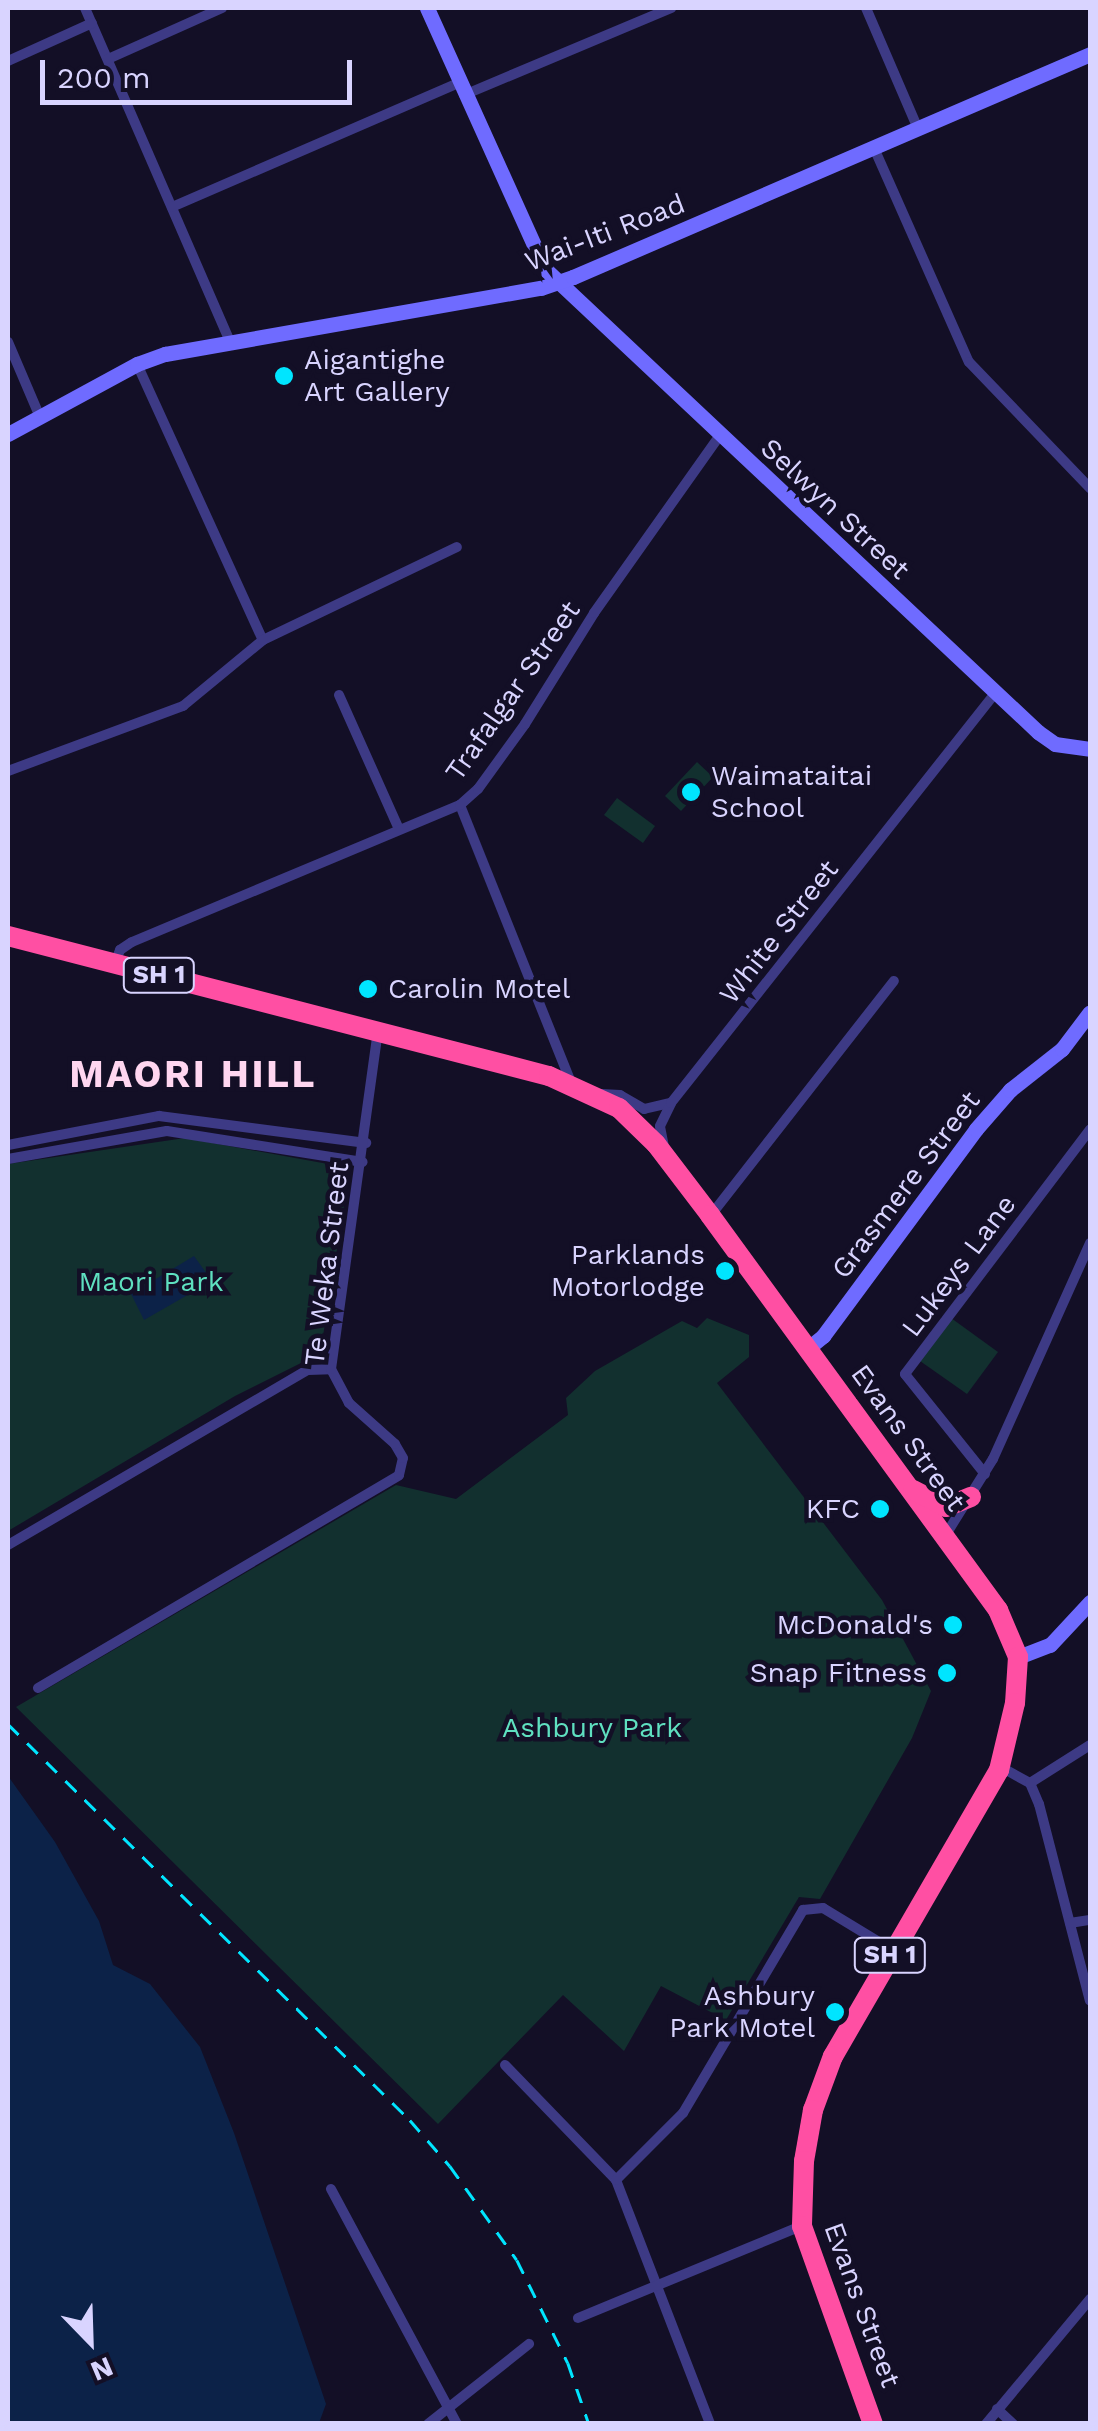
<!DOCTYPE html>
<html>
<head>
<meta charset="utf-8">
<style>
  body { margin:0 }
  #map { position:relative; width:1098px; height:2431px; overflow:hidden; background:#130f26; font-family:"Work Sans",sans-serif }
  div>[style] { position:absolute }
  .green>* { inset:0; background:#12302f }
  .water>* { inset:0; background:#0c2248 }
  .street>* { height:10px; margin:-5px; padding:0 5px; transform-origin:5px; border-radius:5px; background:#3d3a85 }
  .secondary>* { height:15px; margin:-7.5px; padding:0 7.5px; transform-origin:7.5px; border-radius:7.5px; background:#6f6bff }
  .highway>* { height:20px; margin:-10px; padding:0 10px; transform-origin:10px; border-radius:10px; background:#ff4fa3 }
  .rail>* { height:2.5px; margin-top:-1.25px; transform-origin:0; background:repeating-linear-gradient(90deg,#00e5ff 0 15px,transparent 0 27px) }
  .dots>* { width:28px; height:28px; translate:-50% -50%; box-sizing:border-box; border:5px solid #130f26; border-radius:50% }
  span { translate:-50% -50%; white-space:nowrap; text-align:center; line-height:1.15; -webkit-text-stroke:9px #130f26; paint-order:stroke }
  .shield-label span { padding:2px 8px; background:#130f26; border:2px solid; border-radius:8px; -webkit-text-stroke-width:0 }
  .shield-label { font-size:25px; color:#d9d4ff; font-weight:700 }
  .street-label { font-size:28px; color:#d9d4ff }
  .poi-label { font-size:28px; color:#d9d4ff }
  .left { translate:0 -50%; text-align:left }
  .right { translate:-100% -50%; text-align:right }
  .park-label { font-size:28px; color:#5fe0c0 }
  .district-label { font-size:38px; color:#ffd6f0; font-weight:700; letter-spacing:2.5px }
  .frame { position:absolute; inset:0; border:10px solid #d9d4ff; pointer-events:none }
  .north { position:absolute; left:40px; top:2291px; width:100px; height:100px; -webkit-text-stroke:8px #130f26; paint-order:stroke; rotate:157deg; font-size:28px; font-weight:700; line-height:40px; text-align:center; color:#d9d4ff }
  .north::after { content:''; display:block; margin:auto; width:35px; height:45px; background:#d9d4ff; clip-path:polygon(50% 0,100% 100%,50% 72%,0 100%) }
  .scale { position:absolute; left:40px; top:60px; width:312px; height:45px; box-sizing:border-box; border:5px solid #d9d4ff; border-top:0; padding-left:12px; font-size:30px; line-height:35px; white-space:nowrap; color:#d9d4ff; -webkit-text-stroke:8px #130f26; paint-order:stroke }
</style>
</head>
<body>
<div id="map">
  <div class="green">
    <i style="clip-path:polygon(697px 762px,713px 777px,681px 811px,665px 796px)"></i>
    <i style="clip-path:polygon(617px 798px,655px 826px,643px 843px,604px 815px)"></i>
    <i style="clip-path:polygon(185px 1138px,350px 1168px,319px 1361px,303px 1362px,235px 1396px,8px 1531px,8px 1164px)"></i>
    <i style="clip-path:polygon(707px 1318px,749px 1335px,749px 1357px,717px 1383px,882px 1600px,931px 1691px,912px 1738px,820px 1899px,799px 1897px,726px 2020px,661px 1986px,624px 2051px,563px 1995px,438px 2124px,16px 1707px,396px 1485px,456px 1499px,568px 1415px,566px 1398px,595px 1371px,682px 1321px,697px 1328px)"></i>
    <i style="clip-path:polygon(951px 1318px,998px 1352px,967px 1394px,920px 1361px)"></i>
  </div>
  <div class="water">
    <i style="clip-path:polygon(194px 1256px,212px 1281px,144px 1320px,131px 1294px)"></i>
    <i style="clip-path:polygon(8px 1776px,55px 1842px,99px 1921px,113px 1965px,150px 1984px,200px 2047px,234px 2133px,326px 2404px,319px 2423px,8px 2423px)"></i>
  </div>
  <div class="street">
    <i style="left:85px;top:8px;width:363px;rotate:66.5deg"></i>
    <i style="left:866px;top:8px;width:132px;rotate:66.7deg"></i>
    <i style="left:108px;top:59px;width:125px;rotate:-24.1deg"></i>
    <i style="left:8px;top:61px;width:92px;rotate:-24.3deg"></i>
    <i style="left:464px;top:95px;width:225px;rotate:-22.8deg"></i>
    <i style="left:874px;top:148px;width:234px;rotate:66.1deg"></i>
    <i style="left:969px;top:362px;width:175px;rotate:46.2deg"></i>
    <i style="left:172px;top:207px;width:313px;rotate:-23.4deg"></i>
    <i style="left:8px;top:342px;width:82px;rotate:66.9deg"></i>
    <i style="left:137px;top:364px;width:303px;rotate:65.5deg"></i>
    <i style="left:339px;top:695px;width:147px;rotate:65.9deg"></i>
    <i style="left:8px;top:771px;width:187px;rotate:-20.4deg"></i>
    <i style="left:183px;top:706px;width:104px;rotate:-39.5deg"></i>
    <i style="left:263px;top:640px;width:215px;rotate:-25.6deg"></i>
    <i style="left:460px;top:805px;width:298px;rotate:68.2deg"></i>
    <i style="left:115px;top:963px;width:14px;rotate:-69deg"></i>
    <i style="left:120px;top:950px;width:14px;rotate:-34deg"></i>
    <i style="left:132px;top:942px;width:355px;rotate:-22.7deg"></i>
    <i style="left:460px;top:805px;width:24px;rotate:-42deg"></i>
    <i style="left:478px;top:789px;width:80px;rotate:-54.1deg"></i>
    <i style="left:525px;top:724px;width:131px;rotate:-58.1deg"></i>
    <i style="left:594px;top:613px;width:218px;rotate:-54.7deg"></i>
    <i style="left:602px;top:1094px;width:18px;rotate:3deg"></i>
    <i style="left:620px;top:1095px;width:28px;rotate:30deg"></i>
    <i style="left:644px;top:1109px;width:27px;rotate:-13deg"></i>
    <i style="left:8px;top:1145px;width:154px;rotate:-10.9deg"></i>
    <i style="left:159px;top:1116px;width:209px;rotate:7.4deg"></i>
    <i style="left:664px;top:1147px;width:21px;rotate:-101deg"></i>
    <i style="left:660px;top:1126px;width:25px;rotate:-64deg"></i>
    <i style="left:671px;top:1103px;width:524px;rotate:-51.66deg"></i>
    <i style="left:8px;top:1159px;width:161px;rotate:-10deg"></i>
    <i style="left:167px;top:1131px;width:198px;rotate:9deg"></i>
    <i style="left:711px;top:1215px;width:297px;rotate:-52deg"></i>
    <i style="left:985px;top:1474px;width:128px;rotate:-128.7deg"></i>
    <i style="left:905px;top:1374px;width:307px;rotate:-52.9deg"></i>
    <i style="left:945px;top:1536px;width:91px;rotate:-58.1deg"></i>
    <i style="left:993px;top:1459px;width:237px;rotate:-65.8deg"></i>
    <i style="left:8px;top:1545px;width:347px;rotate:-30.3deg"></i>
    <i style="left:308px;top:1370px;width:23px;rotate:-2deg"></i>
    <i style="left:38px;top:1688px;width:419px;rotate:-30.5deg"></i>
    <i style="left:399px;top:1475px;width:17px;rotate:-77deg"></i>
    <i style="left:403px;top:1458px;width:16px;rotate:-120deg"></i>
    <i style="left:395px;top:1444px;width:62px;rotate:-138.3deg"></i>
    <i style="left:349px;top:1403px;width:38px;rotate:-118deg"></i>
    <i style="left:331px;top:1369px;width:340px;rotate:-82.1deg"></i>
    <i style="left:999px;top:1766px;width:35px;rotate:29deg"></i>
    <i style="left:1030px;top:1783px;width:23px;rotate:67deg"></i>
    <i style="left:1039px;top:1804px;width:203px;rotate:75.5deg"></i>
    <i style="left:1030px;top:1783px;width:71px;rotate:-32.3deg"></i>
    <i style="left:1070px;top:1923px;width:20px;rotate:-9deg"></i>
    <i style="left:505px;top:2065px;width:160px;rotate:46deg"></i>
    <i style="left:616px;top:2180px;width:261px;rotate:68.9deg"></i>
    <i style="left:616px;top:2180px;width:95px;rotate:-45deg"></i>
    <i style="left:683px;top:2113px;width:236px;rotate:-59.4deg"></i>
    <i style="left:803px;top:1910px;width:20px;rotate:-6deg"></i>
    <i style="left:823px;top:1908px;width:81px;rotate:31.3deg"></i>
    <i style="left:331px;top:2189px;width:267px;rotate:61.8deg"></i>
    <i style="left:578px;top:2318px;width:241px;rotate:-22.4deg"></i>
    <i style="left:997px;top:2409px;width:22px;rotate:43deg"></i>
    <i style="left:428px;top:2424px;width:129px;rotate:-38.4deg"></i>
    <i style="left:986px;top:2424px;width:163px;rotate:-50.2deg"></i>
  </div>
  <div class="secondary">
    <i style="left:427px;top:8px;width:286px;rotate:65.7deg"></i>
    <i style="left:545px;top:269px;width:676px;rotate:43.2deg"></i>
    <i style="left:1038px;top:732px;width:21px;rotate:35deg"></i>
    <i style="left:1055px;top:744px;width:35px;rotate:8deg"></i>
    <i style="left:8px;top:434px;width:147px;rotate:-28.5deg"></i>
    <i style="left:137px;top:364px;width:30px;rotate:-20deg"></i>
    <i style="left:165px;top:354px;width:382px;rotate:-10deg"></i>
    <i style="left:541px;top:288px;width:34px;rotate:-19deg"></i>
    <i style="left:573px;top:277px;width:563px;rotate:-23.33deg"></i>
    <i style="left:807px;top:1349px;width:21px;rotate:-39deg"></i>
    <i style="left:823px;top:1336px;width:257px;rotate:-53.5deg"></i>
    <i style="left:976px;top:1129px;width:52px;rotate:-48.9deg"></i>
    <i style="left:1010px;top:1090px;width:66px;rotate:-38.3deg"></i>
    <i style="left:1062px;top:1049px;width:46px;rotate:-52.9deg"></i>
    <i style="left:1018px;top:1657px;width:34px;rotate:-21deg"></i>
    <i style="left:1050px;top:1645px;width:59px;rotate:-47.1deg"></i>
  </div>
  <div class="highway">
    <i style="left:8px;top:936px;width:559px;rotate:14.51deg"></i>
    <i style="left:549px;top:1076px;width:77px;rotate:24.6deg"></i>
    <i style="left:619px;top:1108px;width:52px;rotate:44.2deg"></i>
    <i style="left:656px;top:1144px;width:89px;rotate:52.7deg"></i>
    <i style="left:710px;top:1215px;width:489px;rotate:53.9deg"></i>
    <i style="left:998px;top:1610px;width:51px;rotate:66.9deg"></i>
    <i style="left:1018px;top:1657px;width:46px;rotate:93.7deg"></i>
    <i style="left:1015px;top:1703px;width:69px;rotate:103.4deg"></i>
    <i style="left:999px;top:1770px;width:331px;rotate:120.1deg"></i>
    <i style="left:833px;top:2056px;width:58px;rotate:110.3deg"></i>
    <i style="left:813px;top:2110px;width:52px;rotate:100deg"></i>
    <i style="left:804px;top:2161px;width:65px;rotate:91.8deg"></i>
    <i style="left:802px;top:2226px;width:210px;rotate:70.3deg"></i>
    <i style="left:913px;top:1490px;width:37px;rotate:27deg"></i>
    <i style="left:946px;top:1507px;width:27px;rotate:-22deg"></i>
  </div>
  <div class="rail">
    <i style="left:8px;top:1724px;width:564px;rotate:44.57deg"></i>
    <i style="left:410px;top:2120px;width:61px;rotate:49deg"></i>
    <i style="left:450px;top:2166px;width:115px;rotate:54.5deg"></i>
    <i style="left:517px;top:2260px;width:115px;rotate:63.7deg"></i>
    <i style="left:568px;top:2363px;width:65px;rotate:71deg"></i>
  </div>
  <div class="dots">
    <i style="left:284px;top:376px;background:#00e5ff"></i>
    <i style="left:691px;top:792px;background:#00e5ff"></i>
    <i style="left:368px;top:989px;background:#00e5ff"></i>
    <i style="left:725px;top:1271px;background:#00e5ff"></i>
    <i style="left:880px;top:1509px;background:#00e5ff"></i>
    <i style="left:953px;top:1625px;background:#00e5ff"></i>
    <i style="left:947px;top:1673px;background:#00e5ff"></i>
    <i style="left:835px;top:2012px;background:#00e5ff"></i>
  </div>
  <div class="shield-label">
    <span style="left:159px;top:975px">SH 1</span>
    <span style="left:890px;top:1955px">SH 1</span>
  </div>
  <div class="street-label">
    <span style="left:605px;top:233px;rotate:-21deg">Wai-Iti Road</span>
    <span style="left:835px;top:509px;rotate:43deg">Selwyn Street</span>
    <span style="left:513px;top:691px;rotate:-55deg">Trafalgar Street</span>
    <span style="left:779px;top:932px;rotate:-52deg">White Street</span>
    <span style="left:906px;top:1185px;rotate:-53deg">Grasmere Street</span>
    <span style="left:327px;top:1264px;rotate:-83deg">Te Weka Street</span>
    <span style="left:959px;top:1266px;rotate:-53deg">Lukeys Lane</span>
    <span style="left:908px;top:1438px;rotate:54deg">Evans Street</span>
    <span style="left:862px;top:2305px;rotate:70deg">Evans Street</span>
  </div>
  <div class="poi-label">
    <span class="left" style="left:304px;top:376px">Aigantighe<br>Art Gallery</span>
    <span class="left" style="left:711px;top:792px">Waimataitai<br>School</span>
    <span class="left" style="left:388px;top:989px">Carolin Motel</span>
    <span class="right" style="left:705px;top:1271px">Parklands<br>Motorlodge</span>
    <span class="right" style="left:860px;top:1509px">KFC</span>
    <span class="right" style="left:933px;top:1625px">McDonald's</span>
    <span class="right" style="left:927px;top:1673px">Snap Fitness</span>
    <span class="right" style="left:815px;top:2012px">Ashbury<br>Park Motel</span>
  </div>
  <div class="park-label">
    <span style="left:151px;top:1282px">Maori Park</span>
    <span style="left:592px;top:1728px">Ashbury Park</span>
  </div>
  <div class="district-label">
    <span style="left:193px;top:1075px">MAORI HILL</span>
  </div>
  <div class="frame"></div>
  <div class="north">N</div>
  <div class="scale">200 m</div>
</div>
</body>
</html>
